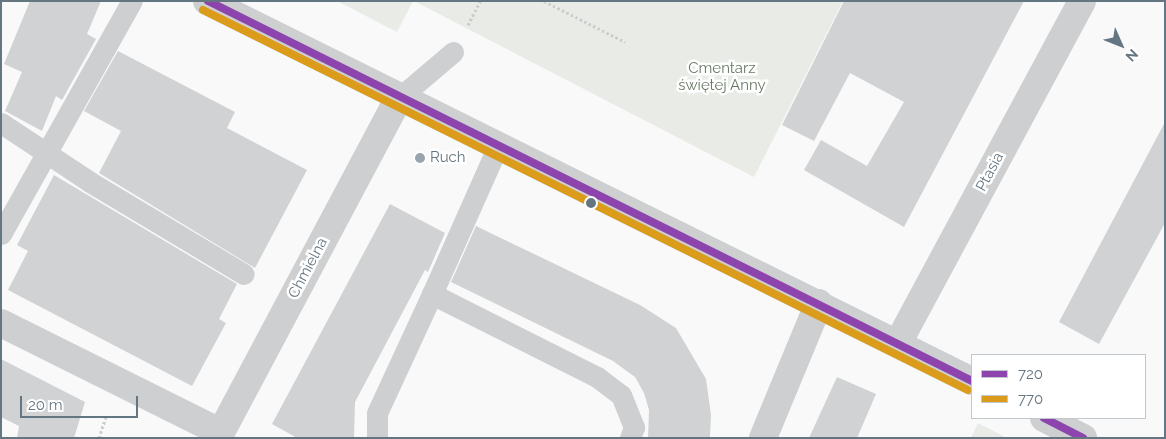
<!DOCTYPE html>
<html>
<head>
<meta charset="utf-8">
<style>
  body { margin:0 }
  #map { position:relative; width:1166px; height:439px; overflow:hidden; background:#f9f9f9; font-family:Raleway,sans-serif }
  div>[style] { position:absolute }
  .green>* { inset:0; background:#e8ebe6 }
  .building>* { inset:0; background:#d0d2d3 }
  .path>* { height:3px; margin-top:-1.5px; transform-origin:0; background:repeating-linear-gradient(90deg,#cbcccd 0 2.5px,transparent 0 5px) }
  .lane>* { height:21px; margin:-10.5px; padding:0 10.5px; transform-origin:10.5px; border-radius:10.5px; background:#cecfd0 }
  .street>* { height:28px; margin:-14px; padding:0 14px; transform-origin:14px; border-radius:14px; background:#cecfd0 }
  .bus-1>* { height:8px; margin:-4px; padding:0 4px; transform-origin:4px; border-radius:4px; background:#8e44ad }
  .bus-2>* { height:8px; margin:-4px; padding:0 4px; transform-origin:4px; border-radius:4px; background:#da9c1a }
  .dots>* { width:14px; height:14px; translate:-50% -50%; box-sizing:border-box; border:2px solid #fff; border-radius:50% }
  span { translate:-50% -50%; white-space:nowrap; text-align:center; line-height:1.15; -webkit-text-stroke:5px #fff; paint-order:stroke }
  .park-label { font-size:15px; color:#687a64 }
  .poi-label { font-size:15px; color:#657683 }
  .left { translate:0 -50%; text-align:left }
  .street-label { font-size:15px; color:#657683 }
  .frame { position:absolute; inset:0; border:2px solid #657683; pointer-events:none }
  .legend { position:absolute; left:971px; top:354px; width:175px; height:65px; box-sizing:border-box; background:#fff; border:1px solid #c1c8cd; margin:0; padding:6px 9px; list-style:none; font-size:15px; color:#657683 }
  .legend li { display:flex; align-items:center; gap:10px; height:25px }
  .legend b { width:25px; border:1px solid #c1c8cd }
  .north { position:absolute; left:1096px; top:20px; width:50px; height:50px; -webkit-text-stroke:4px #fff; paint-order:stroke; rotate:134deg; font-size:14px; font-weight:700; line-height:20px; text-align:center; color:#657683 }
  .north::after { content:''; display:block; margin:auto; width:18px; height:22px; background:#657683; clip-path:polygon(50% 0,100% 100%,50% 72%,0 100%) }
  .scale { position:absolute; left:20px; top:396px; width:118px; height:22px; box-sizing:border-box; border:2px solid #657683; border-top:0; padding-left:6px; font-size:15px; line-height:18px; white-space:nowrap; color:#657683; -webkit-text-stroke:4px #fff; paint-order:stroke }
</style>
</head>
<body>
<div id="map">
  <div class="green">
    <i style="clip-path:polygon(337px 1px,413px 1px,397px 32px)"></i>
    <i style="clip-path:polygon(414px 1px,843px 1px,754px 177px)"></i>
    <i style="clip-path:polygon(978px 423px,1007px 438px,971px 438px)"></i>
  </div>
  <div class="building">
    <i style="clip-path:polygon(30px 1px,101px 1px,87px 34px,96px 39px,62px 100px,56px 96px,42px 131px,5px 111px,22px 72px,4px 64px)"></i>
    <i style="clip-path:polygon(844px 1px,1024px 1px,904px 227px,804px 170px,821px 140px,867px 166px,904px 102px,850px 73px,814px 141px,782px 125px)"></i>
    <i style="clip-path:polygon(118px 51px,235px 112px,227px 128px,307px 170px,255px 268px,99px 173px,121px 131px,84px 111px)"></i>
    <i style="clip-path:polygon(1165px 122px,1165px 223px,1099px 344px,1059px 322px)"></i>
    <i style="clip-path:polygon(54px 175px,237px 284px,219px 319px,226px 323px,192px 386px,8px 290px,28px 251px,17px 245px)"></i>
    <i style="clip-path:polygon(390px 204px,445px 233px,428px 272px,425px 270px,355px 402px,354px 438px,297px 438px,272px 424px)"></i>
    <i style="clip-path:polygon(476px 226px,640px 305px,676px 328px,706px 379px,711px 415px,710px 438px,648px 438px,649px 410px,644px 393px,635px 377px,613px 361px,451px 282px)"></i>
    <i style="clip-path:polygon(1px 359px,85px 402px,74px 438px,17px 438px,19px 426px,1px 417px)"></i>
    <i style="clip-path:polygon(837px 377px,876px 394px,857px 438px,809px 438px)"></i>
  </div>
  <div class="path">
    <i style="left:544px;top:1px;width:91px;rotate:26.8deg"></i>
    <i style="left:468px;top:25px;width:27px;rotate:-63deg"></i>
    <i style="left:99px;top:438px;width:25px;rotate:-72deg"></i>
  </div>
  <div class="lane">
    <i style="left:399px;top:98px;width:71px;rotate:-40.4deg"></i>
    <i style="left:1px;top:123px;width:107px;rotate:33.5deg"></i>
    <i style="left:90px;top:182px;width:179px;rotate:30.9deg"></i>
    <i style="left:1px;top:234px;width:267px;rotate:-60.7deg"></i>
    <i style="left:432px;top:294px;width:162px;rotate:-66deg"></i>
    <i style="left:377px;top:438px;width:25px;rotate:-90deg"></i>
    <i style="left:377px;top:413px;width:131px;rotate:-65.2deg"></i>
    <i style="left:432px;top:294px;width:185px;rotate:26.7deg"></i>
    <i style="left:597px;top:377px;width:30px;rotate:37deg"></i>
    <i style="left:621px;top:395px;width:35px;rotate:68deg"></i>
    <i style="left:634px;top:427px;width:12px;rotate:110deg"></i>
  </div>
  <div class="street">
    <i style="left:207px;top:1px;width:854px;rotate:26.42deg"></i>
    <i style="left:1px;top:323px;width:245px;rotate:26.5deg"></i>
    <i style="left:898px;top:343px;width:388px;rotate:-61.7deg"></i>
    <i style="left:1044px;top:418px;width:44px;rotate:27.1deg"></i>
    <i style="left:218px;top:438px;width:385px;rotate:-62deg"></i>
    <i style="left:763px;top:438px;width:146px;rotate:-67.5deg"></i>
  </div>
  <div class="bus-1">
    <i style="left:208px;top:1px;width:853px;rotate:26.44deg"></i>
    <i style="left:1044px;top:418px;width:44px;rotate:27.1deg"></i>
  </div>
  <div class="bus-2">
    <i style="left:203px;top:10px;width:854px;rotate:26.42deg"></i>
  </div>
  <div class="dots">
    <i style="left:420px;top:158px;background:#99a4ac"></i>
    <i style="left:591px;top:203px;background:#657683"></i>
  </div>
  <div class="park-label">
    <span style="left:722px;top:77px">Cmentarz<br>świętej Anny</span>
  </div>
  <div class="poi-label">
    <span class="left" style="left:430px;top:158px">Ruch</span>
  </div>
  <div class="street-label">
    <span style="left:990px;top:172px;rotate:-62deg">Ptasia</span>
    <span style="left:308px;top:268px;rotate:-62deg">Chmielna</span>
  </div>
  <div class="frame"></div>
  <ul class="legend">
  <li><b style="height:6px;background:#8e44ad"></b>720</li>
  <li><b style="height:6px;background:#da9c1a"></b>770</li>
  </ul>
  <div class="north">N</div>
  <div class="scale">20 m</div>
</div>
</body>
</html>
